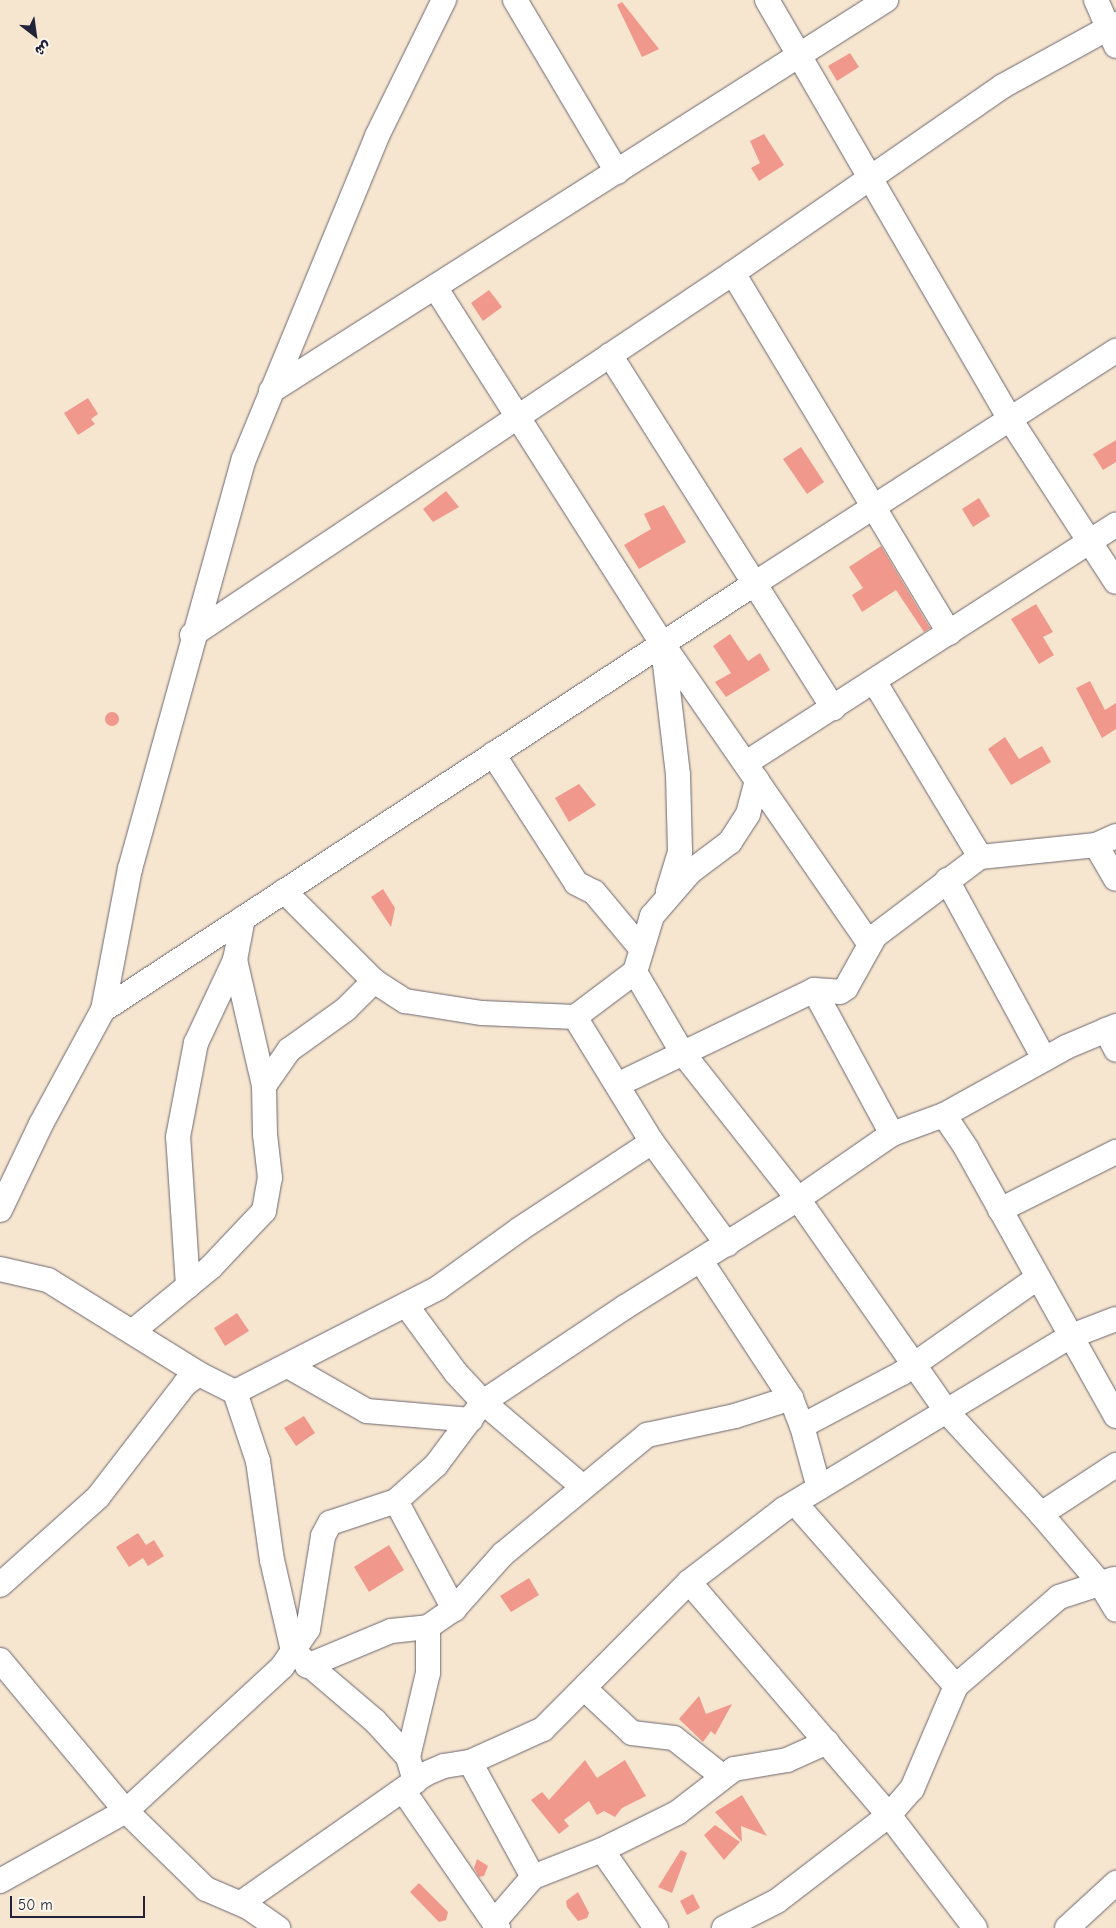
<!DOCTYPE html>
<html>
<head>
<meta charset="utf-8">
<style>
  body { margin:0 }
  #map { position:relative; width:1116px; height:1928px; overflow:hidden; background:#f6e5cf; font-family:"Comic Neue","Playpen Sans Arabic",sans-serif }
  div>[style] { position:absolute }
  .building>* { inset:0; background:#f1988c }
  .round { border-radius:50% }
  .roads { filter:drop-shadow(0 0 1px #6c666f) drop-shadow(0 0 1px #6c666f) }
  .minor>* { height:24px; margin:-12px; padding:0 12px; transform-origin:12px; border-radius:12px; background:#fff }
  span { translate:-50% -50%; white-space:nowrap; text-align:center; line-height:1.15; -webkit-text-stroke:5px #fbf7ec; paint-order:stroke }
  .north { position:absolute; left:10px; top:10px; width:50px; height:50px; -webkit-text-stroke:4px #fbf7ec; paint-order:stroke; rotate:150deg; font-size:14px; font-weight:700; line-height:20px; text-align:center; color:#22223b }
  .north::after { content:''; display:block; margin:auto; width:18px; height:22px; background:#22223b; clip-path:polygon(50% 0,100% 100%,50% 72%,0 100%) }
  .scale { position:absolute; left:10px; top:1896px; width:135px; height:22px; box-sizing:border-box; border:2px solid #22223b; border-top:0; padding-left:6px; font-size:15px; line-height:18px; white-space:nowrap; color:#22223b; -webkit-text-stroke:4px #fbf7ec; paint-order:stroke }
</style>
</head>
<body>
<div id="map">
  <div class="building">
    <i style="clip-path:polygon(622px 2px,659px 49px,642px 57px,617px 5px)"></i>
    <i style="clip-path:polygon(850px 53px,859px 67px,837px 81px,828px 66px)"></i>
    <i style="clip-path:polygon(764px 134px,784px 165px,759px 181px,751px 168px,760px 163px,750px 141px)"></i>
    <i style="clip-path:polygon(489px 290px,502px 307px,483px 321px,471px 303px)"></i>
    <i style="clip-path:polygon(88px 398px,98px 414px,91px 419px,95px 424px,78px 435px,64px 413px)"></i>
    <i style="clip-path:polygon(1116px 440px,1116px 462px,1103px 470px,1093px 454px)"></i>
    <i style="clip-path:polygon(801px 447px,824px 482px,807px 494px,783px 459px)"></i>
    <i style="clip-path:polygon(446px 491px,459px 507px,433px 522px,423px 509px)"></i>
    <i style="clip-path:polygon(979px 498px,990px 516px,973px 527px,962px 509px)"></i>
    <i style="clip-path:polygon(664px 505px,686px 542px,639px 569px,624px 545px,651px 529px,644px 514px)"></i>
    <i style="clip-path:polygon(881px 546px,930px 628px,924px 632px,896px 590px,862px 612px,852px 595px,863px 588px,849px 567px)"></i>
    <i style="clip-path:polygon(1036px 604px,1053px 632px,1043px 637px,1054px 655px,1039px 664px,1011px 619px)"></i>
    <i style="clip-path:polygon(730px 634px,748px 661px,760px 653px,770px 670px,726px 697px,715px 682px,731px 673px,713px 646px)"></i>
    <i style="clip-path:polygon(1090px 681px,1105px 710px,1116px 703px,1116px 729px,1102px 738px,1076px 688px)"></i>
    <i class="round" style="left:105px;top:712px;width:14px;height:14px"></i>
    <i style="clip-path:polygon(1005px 737px,1019px 759px,1042px 746px,1051px 762px,1011px 785px,988px 749px)"></i>
    <i style="clip-path:polygon(579px 784px,596px 805px,569px 822px,555px 798px)"></i>
    <i style="clip-path:polygon(383px 889px,395px 908px,391px 927px,371px 897px)"></i>
    <i style="clip-path:polygon(237px 1313px,249px 1331px,225px 1346px,214px 1328px)"></i>
    <i style="clip-path:polygon(304px 1416px,315px 1433px,296px 1446px,284px 1428px)"></i>
    <i style="clip-path:polygon(138px 1533px,146px 1545px,154px 1540px,164px 1556px,148px 1566px,143px 1558px,129px 1567px,116px 1547px)"></i>
    <i style="clip-path:polygon(389px 1545px,404px 1570px,369px 1592px,354px 1567px)"></i>
    <i style="clip-path:polygon(529px 1578px,539px 1595px,511px 1612px,500px 1596px)"></i>
    <i style="clip-path:polygon(699px 1696px,706px 1714px,732px 1704px,715px 1735px,711px 1731px,703px 1742px,679px 1719px)"></i>
    <i style="clip-path:polygon(585px 1760px,597px 1778px,625px 1760px,646px 1796px,622px 1808px,615px 1817px,604px 1811px,597px 1815px,589px 1801px,564px 1820px,569px 1826px,559px 1834px,531px 1800px,542px 1792px,549px 1800px)"></i>
    <i style="clip-path:polygon(742px 1795px,767px 1836px,741px 1826px,742px 1842px,715px 1812px)"></i>
    <i style="clip-path:polygon(715px 1825px,740px 1842px,724px 1860px,704px 1835px)"></i>
    <i style="clip-path:polygon(681px 1850px,687px 1853px,672px 1893px,658px 1887px)"></i>
    <i style="clip-path:polygon(477px 1859px,488px 1866px,484px 1876px,479px 1877px,474px 1868px)"></i>
    <i style="clip-path:polygon(419px 1883px,448px 1912px,446px 1920px,439px 1922px,410px 1892px)"></i>
    <i style="clip-path:polygon(578px 1892px,589px 1913px,587px 1918px,578px 1921px,567px 1907px,566px 1901px)"></i>
    <i style="clip-path:polygon(693px 1894px,700px 1908px,687px 1915px,680px 1901px)"></i>
  </div>
  <div class="roads">
    <div class="minor">
      <i style="left:515px;top:0;width:200px;rotate:59.3deg"></i>
      <i style="left:767px;top:0;width:484px;rotate:59.9deg"></i>
      <i style="left:1010px;top:419px;width:194px;rotate:57deg"></i>
      <i style="left:1096px;top:0;width:50px;rotate:66.5deg"></i>
      <i style="left:733px;top:273px;width:420px;rotate:59deg"></i>
      <i style="left:435px;top:287px;width:422px;rotate:57.5deg"></i>
      <i style="left:662px;top:643px;width:364px;rotate:55.4deg"></i>
      <i style="left:610px;top:355px;width:418px;rotate:57.7deg"></i>
      <i style="left:271px;top:391px;width:729px;rotate:-32.45deg"></i>
      <i style="left:192px;top:635px;width:651px;rotate:-33.79deg"></i>
      <i style="left:733px;top:273px;width:328px;rotate:-34.7deg"></i>
      <i style="left:1003px;top:86px;width:129px;rotate:-28.8deg"></i>
      <i style="left:663px;top:647px;width:129px;rotate:83.3deg"></i>
      <i style="left:678px;top:775px;width:77px;rotate:88.5deg"></i>
      <i style="left:680px;top:852px;width:41px;rotate:107.1deg"></i>
      <i style="left:874px;top:681px;width:205px;rotate:58.9deg"></i>
      <i style="left:493px;top:754px;width:153px;rotate:57.2deg"></i>
      <i style="left:576px;top:883px;width:20px;rotate:27deg"></i>
      <i style="left:594px;top:892px;width:72px;rotate:50.1deg"></i>
      <i style="left:746px;top:763px;width:440px;rotate:-32.8deg"></i>
      <i style="left:1096px;top:845px;width:39px;rotate:60deg"></i>
      <i style="left:947px;top:880px;width:204px;rotate:61.5deg"></i>
      <i style="left:284px;top:891px;width:127px;rotate:45deg"></i>
      <i style="left:374px;top:981px;width:37px;rotate:33deg"></i>
      <i style="left:405px;top:1001px;width:78px;rotate:8.9deg"></i>
      <i style="left:482px;top:1013px;width:93px;rotate:2.5deg"></i>
      <i style="left:575px;top:1017px;width:75px;rotate:-36.9deg"></i>
      <i style="left:635px;top:972px;width:59px;rotate:-73.1deg"></i>
      <i style="left:652px;top:916px;width:58px;rotate:-49.2deg"></i>
      <i style="left:690px;top:872px;width:50px;rotate:-36.9deg"></i>
      <i style="left:730px;top:842px;width:33px;rotate:-57deg"></i>
      <i style="left:748px;top:814px;width:35px;rotate:-75deg"></i>
      <i style="left:243px;top:918px;width:43px;rotate:100.8deg"></i>
      <i style="left:235px;top:960px;width:129px;rotate:77deg"></i>
      <i style="left:635px;top:972px;width:93px;rotate:59.6deg"></i>
      <i style="left:682px;top:1052px;width:187px;rotate:51.7deg"></i>
      <i style="left:798px;top:1199px;width:260px;rotate:55deg"></i>
      <i style="left:947px;top:1412px;width:139px;rotate:47.3deg"></i>
      <i style="left:1041px;top:1514px;width:91px;rotate:49.5deg"></i>
      <i style="left:1100px;top:1583px;width:31px;rotate:59deg"></i>
      <i style="left:814px;top:990px;width:164px;rotate:61.6deg"></i>
      <i style="left:103px;top:1010px;width:778px;rotate:-33.2deg"></i>
      <i style="left:754px;top:584px;width:431px;rotate:-32.8deg"></i>
      <i style="left:575px;top:1017px;width:147px;rotate:58.4deg"></i>
      <i style="left:652px;top:1142px;width:127px;rotate:53.7deg"></i>
      <i style="left:1106px;top:1030px;width:22px;rotate:63deg"></i>
      <i style="left:619px;top:1084px;width:216px;rotate:-25.7deg"></i>
      <i style="left:814px;top:990px;width:26px;rotate:4deg"></i>
      <i style="left:840px;top:992px;width:7px;rotate:-34deg"></i>
      <i style="left:846px;top:988px;width:60px;rotate:-60.9deg"></i>
      <i style="left:875px;top:936px;width:131px;rotate:-37deg"></i>
      <i style="left:980px;top:857px;width:117px;rotate:-5.9deg"></i>
      <i style="left:1096px;top:845px;width:22px;rotate:-24deg"></i>
      <i style="left:944px;top:1115px;width:40px;rotate:56deg"></i>
      <i style="left:966px;top:1148px;width:307px;rotate:60.8deg"></i>
      <i style="left:0;top:1210px;width:95px;rotate:-64.5deg"></i>
      <i style="left:41px;top:1124px;width:130px;rotate:-61.5deg"></i>
      <i style="left:103px;top:1010px;width:144px;rotate:-79.2deg"></i>
      <i style="left:130px;top:869px;width:426px;rotate:-74.5deg"></i>
      <i style="left:244px;top:459px;width:349px;rotate:-67.6deg"></i>
      <i style="left:377px;top:136px;width:152px;rotate:-63.8deg"></i>
      <i style="left:1000px;top:1210px;width:130px;rotate:-26.6deg"></i>
      <i style="left:701px;top:1261px;width:164px;rotate:56.7deg"></i>
      <i style="left:791px;top:1398px;width:30px;rotate:69deg"></i>
      <i style="left:802px;top:1426px;width:64px;rotate:74.7deg"></i>
      <i style="left:0;top:1269px;width:49px;rotate:12.9deg"></i>
      <i style="left:48px;top:1280px;width:178px;rotate:31.9deg"></i>
      <i style="left:199px;top:1374px;width:40px;rotate:26.6deg"></i>
      <i style="left:235px;top:1392px;width:228px;rotate:-27.1deg"></i>
      <i style="left:438px;top:1288px;width:101px;rotate:-35.7deg"></i>
      <i style="left:520px;top:1229px;width:158px;rotate:-33.4deg"></i>
      <i style="left:188px;top:1286px;width:149px;rotate:-93.8deg"></i>
      <i style="left:178px;top:1137px;width:96px;rotate:-79.2deg"></i>
      <i style="left:196px;top:1043px;width:92px;rotate:-64.8deg"></i>
      <i style="left:406px;top:1305px;width:84px;rotate:53.7deg"></i>
      <i style="left:456px;top:1373px;width:40px;rotate:47deg"></i>
      <i style="left:483px;top:1402px;width:131px;rotate:40.4deg"></i>
      <i style="left:132px;top:1332px;width:102px;rotate:-39.4deg"></i>
      <i style="left:211px;top:1267px;width:77px;rotate:-46.6deg"></i>
      <i style="left:264px;top:1211px;width:34px;rotate:-80deg"></i>
      <i style="left:270px;top:1178px;width:44px;rotate:-96.5deg"></i>
      <i style="left:265px;top:1134px;width:48px;rotate:-91.2deg"></i>
      <i style="left:264px;top:1086px;width:44px;rotate:-55.2deg"></i>
      <i style="left:289px;top:1050px;width:70px;rotate:-35.7deg"></i>
      <i style="left:346px;top:1009px;width:40px;rotate:-45deg"></i>
      <i style="left:288px;top:1366px;width:91px;rotate:29.7deg"></i>
      <i style="left:367px;top:1411px;width:104px;rotate:4.9deg"></i>
      <i style="left:235px;top:1392px;width:73px;rotate:71.6deg"></i>
      <i style="left:258px;top:1461px;width:100px;rotate:82deg"></i>
      <i style="left:272px;top:1560px;width:93px;rotate:77deg"></i>
      <i style="left:293px;top:1651px;width:108px;rotate:40.5deg"></i>
      <i style="left:375px;top:1721px;width:49px;rotate:47.5deg"></i>
      <i style="left:408px;top:1757px;width:26px;rotate:74deg"></i>
      <i style="left:802px;top:1426px;width:113px;rotate:-27.9deg"></i>
      <i style="left:902px;top:1373px;width:165px;rotate:-35.1deg"></i>
      <i style="left:396px;top:1501px;width:123px;rotate:61.8deg"></i>
      <i style="left:795px;top:1503px;width:244px;rotate:48.7deg"></i>
      <i style="left:1041px;top:1514px;width:90px;rotate:-33.2deg"></i>
      <i style="left:689px;top:1582px;width:307px;rotate:49.4deg"></i>
      <i style="left:889px;top:1815px;width:142px;rotate:52.7deg"></i>
      <i style="left:0;top:1585px;width:132px;rotate:-41.9deg"></i>
      <i style="left:98px;top:1497px;width:143px;rotate:-52.4deg"></i>
      <i style="left:185px;top:1384px;width:17px;rotate:-36deg"></i>
      <i style="left:0;top:1660px;width:197px;rotate:50.2deg"></i>
      <i style="left:126px;top:1811px;width:112px;rotate:44.3deg"></i>
      <i style="left:206px;top:1889px;width:46px;rotate:23.2deg"></i>
      <i style="left:248px;top:1907px;width:37px;rotate:35deg"></i>
      <i style="left:307px;top:1666px;width:91px;rotate:-22.6deg"></i>
      <i style="left:391px;top:1631px;width:37px;rotate:-6deg"></i>
      <i style="left:428px;top:1627px;width:32px;rotate:-35deg"></i>
      <i style="left:454px;top:1609px;width:74px;rotate:-48.3deg"></i>
      <i style="left:503px;top:1554px;width:187px;rotate:-39.6deg"></i>
      <i style="left:647px;top:1435px;width:90px;rotate:-12.2deg"></i>
      <i style="left:735px;top:1416px;width:59px;rotate:-17.8deg"></i>
      <i style="left:585px;top:1689px;width:64px;rotate:43.1deg"></i>
      <i style="left:632px;top:1733px;width:42px;rotate:6.8deg"></i>
      <i style="left:674px;top:1738px;width:61px;rotate:38.4deg"></i>
      <i style="left:408px;top:1757px;width:86px;rotate:-76.6deg"></i>
      <i style="left:428px;top:1673px;width:46px;rotate:-90deg"></i>
      <i style="left:470px;top:1762px;width:131px;rotate:61.3deg"></i>
      <i style="left:403px;top:1790px;width:168px;rotate:55.5deg"></i>
      <i style="left:602px;top:1850px;width:95px;rotate:55.3deg"></i>
      <i style="left:0;top:1881px;width:144px;rotate:-29.1deg"></i>
      <i style="left:126px;top:1811px;width:212px;rotate:-42.7deg"></i>
      <i style="left:282px;top:1667px;width:46px;rotate:-55.6deg"></i>
      <i style="left:308px;top:1629px;width:94px;rotate:-80.8deg"></i>
      <i style="left:323px;top:1536px;width:15px;rotate:-62deg"></i>
      <i style="left:330px;top:1523px;width:70px;rotate:-18.4deg"></i>
      <i style="left:396px;top:1501px;width:54px;rotate:-42deg"></i>
      <i style="left:436px;top:1465px;width:79px;rotate:-53.3deg"></i>
      <i style="left:483px;top:1402px;width:171px;rotate:-33.8deg"></i>
      <i style="left:625px;top:1307px;width:204px;rotate:-32deg"></i>
      <i style="left:798px;top:1199px;width:114px;rotate:-34.7deg"></i>
      <i style="left:892px;top:1134px;width:55px;rotate:-20.1deg"></i>
      <i style="left:944px;top:1115px;width:140px;rotate:-29.1deg"></i>
      <i style="left:1066px;top:1047px;width:54px;rotate:-22.8deg"></i>
      <i style="left:241px;top:1903px;width:225px;rotate:-35deg"></i>
      <i style="left:425px;top:1774px;width:21px;rotate:-23deg"></i>
      <i style="left:444px;top:1766px;width:26px;rotate:-9deg"></i>
      <i style="left:470px;top:1762px;width:80px;rotate:-24.3deg"></i>
      <i style="left:543px;top:1729px;width:207px;rotate:-45.2deg"></i>
      <i style="left:689px;top:1582px;width:120px;rotate:-37.5deg"></i>
      <i style="left:784px;top:1509px;width:333px;rotate:-31.1deg"></i>
      <i style="left:1069px;top:1337px;width:50px;rotate:-21deg"></i>
      <i style="left:494px;top:1922px;width:60px;rotate:-49.1deg"></i>
      <i style="left:533px;top:1877px;width:74px;rotate:-21.4deg"></i>
      <i style="left:602px;top:1850px;width:84px;rotate:-26.3deg"></i>
      <i style="left:677px;top:1813px;width:72px;rotate:-37.7deg"></i>
      <i style="left:734px;top:1769px;width:54px;rotate:-9.6deg"></i>
      <i style="left:787px;top:1760px;width:44px;rotate:-24.2deg"></i>
      <i style="left:724px;top:1928px;width:59px;rotate:-27deg"></i>
      <i style="left:777px;top:1901px;width:141px;rotate:-37.5deg"></i>
      <i style="left:889px;top:1815px;width:35px;rotate:-49deg"></i>
      <i style="left:912px;top:1789px;width:112px;rotate:-66.9deg"></i>
      <i style="left:956px;top:1686px;width:136px;rotate:-40.8deg"></i>
      <i style="left:1059px;top:1597px;width:58px;rotate:-18.1deg"></i>
      <i style="left:1067px;top:1928px;width:67px;rotate:-42.6deg"></i>
    </div>
  </div>
  <div class="north">ش</div>
  <div class="scale">50 m</div>
</div>
</body>
</html>
